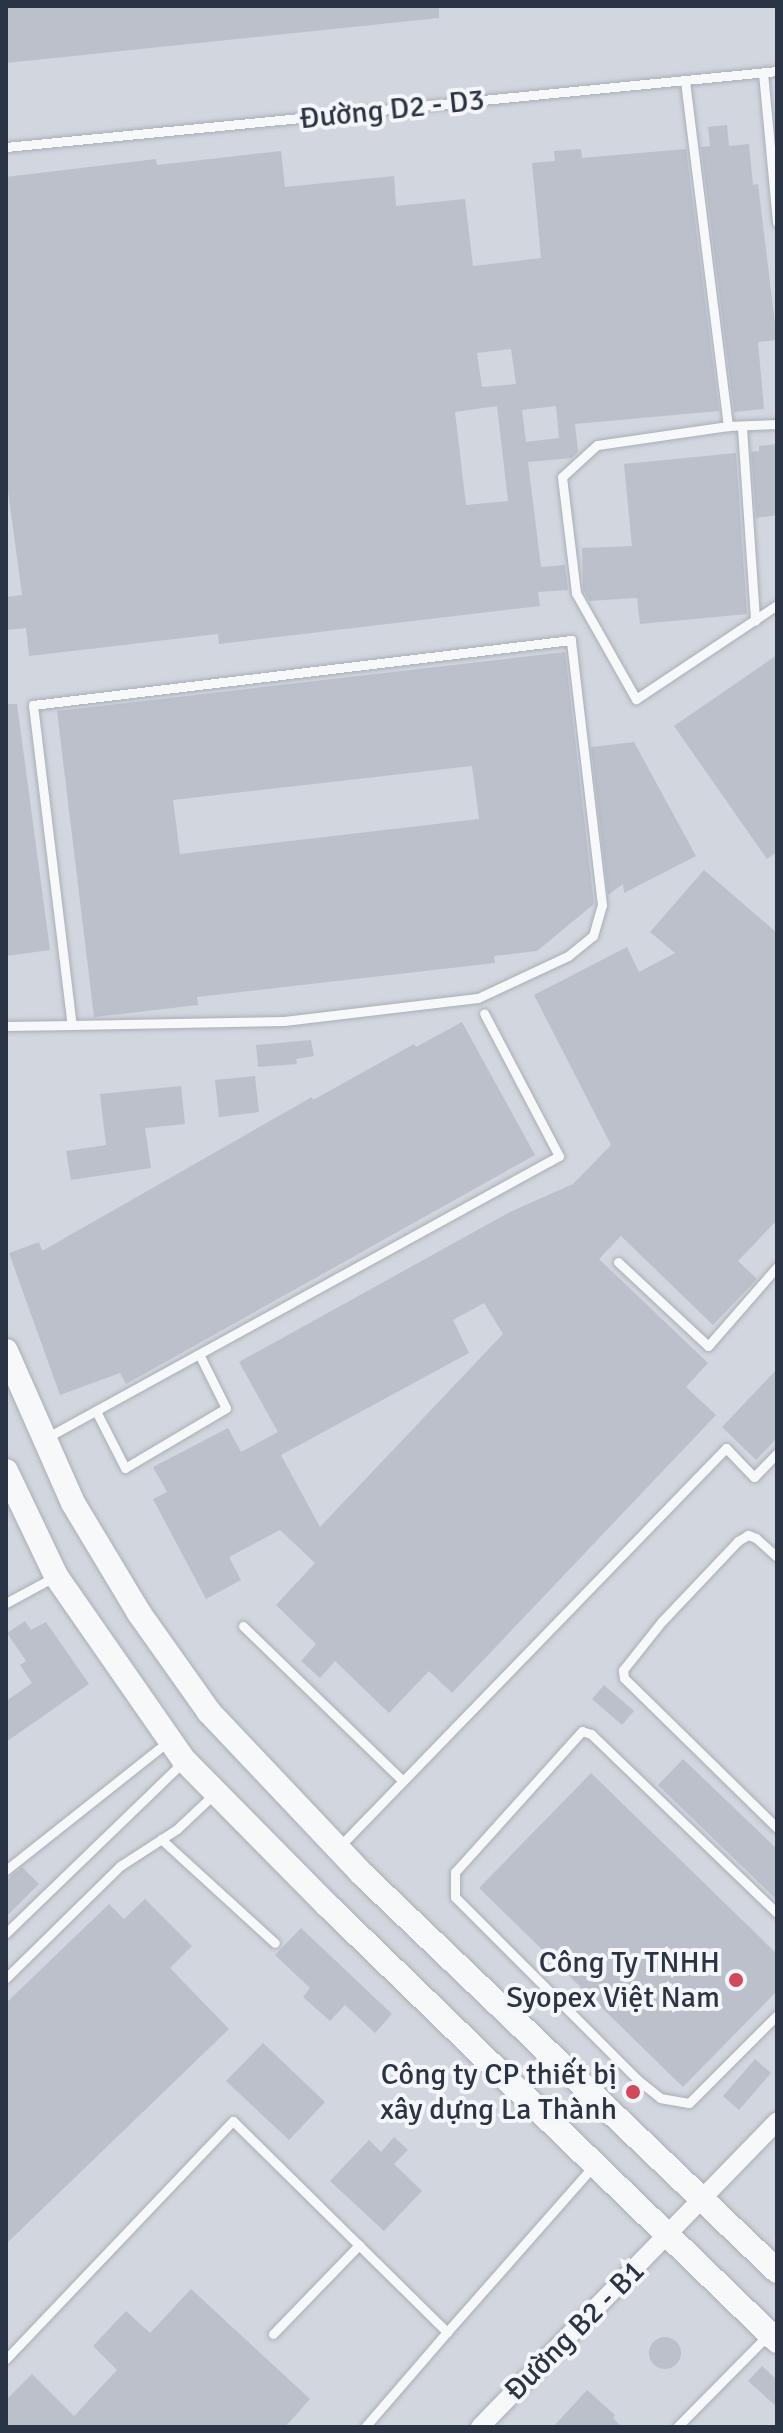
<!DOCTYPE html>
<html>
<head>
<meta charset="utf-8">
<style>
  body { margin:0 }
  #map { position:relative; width:783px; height:2433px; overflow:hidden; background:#e4e7ec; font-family:Signika,sans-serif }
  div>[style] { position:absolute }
  .built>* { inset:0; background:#d2d6de }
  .building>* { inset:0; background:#bbc0ca }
  .round { border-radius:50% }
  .roads { filter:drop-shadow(0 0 2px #a9aeb7) drop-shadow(0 0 2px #a9aeb7) }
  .service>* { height:9px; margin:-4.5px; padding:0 4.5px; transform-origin:4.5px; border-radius:4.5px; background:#f7f8fa }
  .minor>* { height:18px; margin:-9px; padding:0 9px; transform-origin:9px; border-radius:9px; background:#f7f8fa }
  .tertiary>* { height:24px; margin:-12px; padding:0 12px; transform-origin:12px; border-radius:12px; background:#f7f8fa }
  .dots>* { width:22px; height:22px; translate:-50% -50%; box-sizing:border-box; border:4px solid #f4f6f9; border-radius:50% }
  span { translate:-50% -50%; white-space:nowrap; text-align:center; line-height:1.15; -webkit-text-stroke:8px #f4f6f9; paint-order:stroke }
  .street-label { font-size:30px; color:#2b3445 }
  .poi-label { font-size:30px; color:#2b3445 }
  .right { translate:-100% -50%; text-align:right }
  .frame { position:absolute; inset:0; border:8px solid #2b3445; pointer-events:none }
</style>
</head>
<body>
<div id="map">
  <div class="built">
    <i style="clip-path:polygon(6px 6px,777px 6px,777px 2427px,6px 2427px)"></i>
  </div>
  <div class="building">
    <i style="clip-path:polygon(6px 6px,439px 6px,439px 18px,6px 63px)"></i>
    <i style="clip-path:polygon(727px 125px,729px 146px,749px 144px,753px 185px,758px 184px,777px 340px,758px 342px,764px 409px,734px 412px,701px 147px,710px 146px,708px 127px)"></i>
    <i style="clip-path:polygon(evenodd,581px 149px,582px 158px,686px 149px,719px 411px,575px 424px,578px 452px,572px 458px,528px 462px,541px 567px,565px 565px,568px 590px,538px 592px,540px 606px,219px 644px,218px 634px,29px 656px,26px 628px,6px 630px,6px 597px,22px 595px,6px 476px,6px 177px,156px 159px,157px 165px,281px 151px,285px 187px,394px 176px,396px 206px,465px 199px,473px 266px,541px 258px,532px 163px,555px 161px,554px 151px,581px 149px,511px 349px,516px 384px,482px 387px,477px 353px,511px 349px,581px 149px,497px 406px,508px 501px,466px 505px,455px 412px,497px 406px,581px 149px,556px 406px,559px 438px,526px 442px,522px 410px,556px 406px)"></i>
    <i style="clip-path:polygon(777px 444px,777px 515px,756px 518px,751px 452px,759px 451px,759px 446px)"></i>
    <i style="clip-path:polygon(736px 453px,747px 614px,640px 624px,637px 598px,589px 601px,583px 589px,582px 548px,632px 546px,624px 464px)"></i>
    <i style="clip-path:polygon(evenodd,565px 652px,594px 904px,537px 951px,494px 956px,495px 963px,197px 997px,198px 1005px,94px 1017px,57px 711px,565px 652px,472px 766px,479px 819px,180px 854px,173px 800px,472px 766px)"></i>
    <i style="clip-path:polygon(777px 655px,777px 852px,767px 859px,674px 726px)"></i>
    <i style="clip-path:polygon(6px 704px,17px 704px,50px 950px,6px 956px)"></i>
    <i style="clip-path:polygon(634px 742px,696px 856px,624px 893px,623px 884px,608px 895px,591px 747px)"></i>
    <i style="clip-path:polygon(evenodd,704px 870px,777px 933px,777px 1220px,738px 1261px,757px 1279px,713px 1325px,621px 1236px,599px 1259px,708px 1363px,686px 1387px,716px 1415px,452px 1693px,429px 1671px,389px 1713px,335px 1661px,320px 1678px,301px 1661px,316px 1644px,276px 1605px,315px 1563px,280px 1530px,229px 1557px,241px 1580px,206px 1599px,153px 1499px,167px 1492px,153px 1467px,228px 1428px,241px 1452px,278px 1432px,239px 1362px,510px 1212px,573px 1184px,611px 1145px,534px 995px,627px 947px,639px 972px,675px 953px,650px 932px,704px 870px,484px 1303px,503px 1334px,320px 1527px,281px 1455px,469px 1353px,453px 1320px,484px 1303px)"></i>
    <i style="clip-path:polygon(462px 1022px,535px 1155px,126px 1384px,120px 1373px,60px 1395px,9px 1253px,39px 1242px,42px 1251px,312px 1097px,313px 1100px,414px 1044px,416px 1047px)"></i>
    <i style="clip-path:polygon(311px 1040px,314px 1056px,296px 1059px,297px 1064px,258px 1067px,256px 1045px)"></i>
    <i style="clip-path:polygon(255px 1076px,259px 1112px,219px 1117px,215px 1080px)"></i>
    <i style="clip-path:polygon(181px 1086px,185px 1124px,145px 1128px,151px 1168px,71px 1180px,66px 1151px,106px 1145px,100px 1094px)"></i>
    <i style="clip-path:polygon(777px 1369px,777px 1438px,756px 1460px,722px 1427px)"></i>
    <i style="clip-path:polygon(25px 1621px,31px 1630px,46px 1622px,89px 1684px,6px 1742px,6px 1701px,32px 1683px,20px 1665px,26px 1661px,7px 1633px)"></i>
    <i style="clip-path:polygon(604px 1685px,634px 1711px,622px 1725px,592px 1699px)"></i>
    <i style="clip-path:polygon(683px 1759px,777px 1849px,777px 1900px,658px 1785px)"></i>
    <i style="clip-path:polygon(591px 1773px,777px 1954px,777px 1991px,683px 2087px,479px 1888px)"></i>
    <i style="clip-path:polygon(22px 1867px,39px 1884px,6px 1917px,6px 1881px)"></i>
    <i style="clip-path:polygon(145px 1899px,192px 1946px,170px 1968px,229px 2029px,6px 2244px,6px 2003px,109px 1904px,124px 1919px)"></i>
    <i style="clip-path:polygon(301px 1928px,392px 2014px,375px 2033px,345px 2005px,330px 2021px,303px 1997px,310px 1988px,275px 1955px)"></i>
    <i style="clip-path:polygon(263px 2043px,325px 2102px,289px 2140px,226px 2081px)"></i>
    <i style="clip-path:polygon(755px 2059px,771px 2073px,739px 2110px,723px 2096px)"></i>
    <i style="clip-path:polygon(394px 2137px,408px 2150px,394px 2164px,422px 2191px,384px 2231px,330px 2181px,369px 2140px,381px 2152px)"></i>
    <i style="clip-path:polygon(191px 2289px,310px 2399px,285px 2427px,6px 2427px,6px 2400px,32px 2374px,74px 2416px,117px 2370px,93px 2346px,126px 2311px,150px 2333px)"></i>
    <i class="round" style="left:649px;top:2337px;width:32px;height:32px"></i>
    <i style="clip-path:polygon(762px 2366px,777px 2380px,777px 2407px,748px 2381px)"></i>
    <i style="clip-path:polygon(587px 2390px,615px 2415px,613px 2418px,622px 2427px,553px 2427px)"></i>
  </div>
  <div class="roads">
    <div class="service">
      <i style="left:763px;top:73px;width:150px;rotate:84.6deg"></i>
      <i style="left:685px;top:81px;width:348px;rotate:82.9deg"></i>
      <i style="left:6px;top:147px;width:775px;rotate:-5.63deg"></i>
      <i style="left:777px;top:424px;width:49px;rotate:177.7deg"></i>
      <i style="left:728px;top:426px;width:132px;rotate:171.7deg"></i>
      <i style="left:597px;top:445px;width:47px;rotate:137.6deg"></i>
      <i style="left:562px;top:477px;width:117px;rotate:83.1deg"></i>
      <i style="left:576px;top:593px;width:122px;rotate:60.5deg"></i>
      <i style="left:636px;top:699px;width:169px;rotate:-33.7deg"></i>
      <i style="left:742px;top:428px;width:193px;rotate:86.1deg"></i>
      <i style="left:6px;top:1026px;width:66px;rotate:-0.9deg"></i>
      <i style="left:72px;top:1025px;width:212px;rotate:-1.1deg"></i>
      <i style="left:284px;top:1021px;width:195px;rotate:-6.8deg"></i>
      <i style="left:478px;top:998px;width:99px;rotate:-25deg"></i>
      <i style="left:568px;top:956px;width:32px;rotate:-39deg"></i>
      <i style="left:593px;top:936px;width:32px;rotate:-74deg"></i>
      <i style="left:602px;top:905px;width:267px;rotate:-96.7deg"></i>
      <i style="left:571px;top:640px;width:542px;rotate:173.11deg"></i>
      <i style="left:33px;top:705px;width:322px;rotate:83.1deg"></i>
      <i style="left:618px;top:1262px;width:123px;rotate:43deg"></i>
      <i style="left:708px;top:1346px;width:105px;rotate:-48.9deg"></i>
      <i style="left:96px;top:1411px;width:64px;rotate:63deg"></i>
      <i style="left:125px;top:1468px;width:117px;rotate:-30.7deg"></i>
      <i style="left:226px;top:1408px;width:60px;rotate:-116.6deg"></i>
      <i style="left:46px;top:1438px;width:585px;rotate:-28.8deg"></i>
      <i style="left:559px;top:1156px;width:161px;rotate:-117.7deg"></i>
      <i style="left:777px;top:1557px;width:28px;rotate:-138deg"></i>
      <i style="left:756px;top:1538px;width:9px;rotate:-159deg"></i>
      <i style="left:748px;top:1535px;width:12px;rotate:149deg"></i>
      <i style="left:738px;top:1541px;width:110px;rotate:133.5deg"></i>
      <i style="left:662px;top:1621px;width:63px;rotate:128.5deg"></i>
      <i style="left:623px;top:1670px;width:8px;rotate:83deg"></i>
      <i style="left:624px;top:1678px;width:214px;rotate:44.4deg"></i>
      <i style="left:6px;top:1603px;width:57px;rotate:-28.4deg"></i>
      <i style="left:243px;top:1626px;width:220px;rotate:44.1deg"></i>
      <i style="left:161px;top:1839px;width:154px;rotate:42.4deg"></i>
      <i style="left:339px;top:1847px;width:556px;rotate:-45.87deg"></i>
      <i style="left:726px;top:1448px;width:40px;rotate:46deg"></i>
      <i style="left:754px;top:1477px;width:33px;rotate:-46deg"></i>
      <i style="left:6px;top:1870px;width:208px;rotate:-38.4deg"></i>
      <i style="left:777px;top:1913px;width:258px;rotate:-136.1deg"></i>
      <i style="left:591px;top:1734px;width:9px;rotate:-162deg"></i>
      <i style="left:582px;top:1731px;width:190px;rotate:132deg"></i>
      <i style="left:455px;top:1872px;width:25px;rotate:90deg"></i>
      <i style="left:455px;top:1897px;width:259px;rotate:45deg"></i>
      <i style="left:638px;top:2080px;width:28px;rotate:39deg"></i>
      <i style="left:660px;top:2098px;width:29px;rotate:10deg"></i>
      <i style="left:689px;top:2103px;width:124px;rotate:-45deg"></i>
      <i style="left:6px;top:1933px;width:245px;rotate:-44deg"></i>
      <i style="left:6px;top:1978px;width:160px;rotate:-44.5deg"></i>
      <i style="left:120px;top:1866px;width:68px;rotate:-33deg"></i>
      <i style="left:177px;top:1829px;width:51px;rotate:-43.4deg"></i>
      <i style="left:273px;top:2334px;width:124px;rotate:-46deg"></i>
      <i style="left:6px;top:2359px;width:329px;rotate:-46.4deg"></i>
      <i style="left:233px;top:2121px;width:301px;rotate:44.6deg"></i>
      <i style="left:447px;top:2332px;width:222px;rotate:-48.6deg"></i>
      <i style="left:365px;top:2427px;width:125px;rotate:-49.2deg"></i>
      <i style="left:677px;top:2427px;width:128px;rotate:-45.3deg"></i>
    </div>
    <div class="minor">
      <i style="left:480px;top:2427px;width:426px;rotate:-45.8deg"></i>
    </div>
    <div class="tertiary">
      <i style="left:6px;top:1351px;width:166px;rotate:66.2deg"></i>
      <i style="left:73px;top:1503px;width:128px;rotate:59deg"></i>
      <i style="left:139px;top:1613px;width:121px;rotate:54.7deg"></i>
      <i style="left:209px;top:1712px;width:223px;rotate:46.6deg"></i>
      <i style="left:362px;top:1874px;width:574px;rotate:43.73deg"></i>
      <i style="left:6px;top:1471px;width:116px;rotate:64.5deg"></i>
      <i style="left:56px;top:1576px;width:224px;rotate:55.2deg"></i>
      <i style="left:184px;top:1760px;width:205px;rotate:45.4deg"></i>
      <i style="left:328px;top:1906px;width:625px;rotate:44.09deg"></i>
    </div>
  </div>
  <div class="dots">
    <i style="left:736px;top:1980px;background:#d1495b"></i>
    <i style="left:633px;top:2092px;background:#d1495b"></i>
  </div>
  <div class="street-label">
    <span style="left:392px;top:110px;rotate:-6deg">Đường D2 - D3</span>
    <span style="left:575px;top:2331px;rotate:-45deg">Đường B2 - B1</span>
  </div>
  <div class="poi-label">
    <span class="right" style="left:720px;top:1980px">Công Ty TNHH<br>Syopex Việt Nam</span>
    <span class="right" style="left:617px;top:2092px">Công ty CP thiết bị<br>xây dựng La Thành</span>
  </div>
  <div class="frame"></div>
</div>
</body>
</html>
